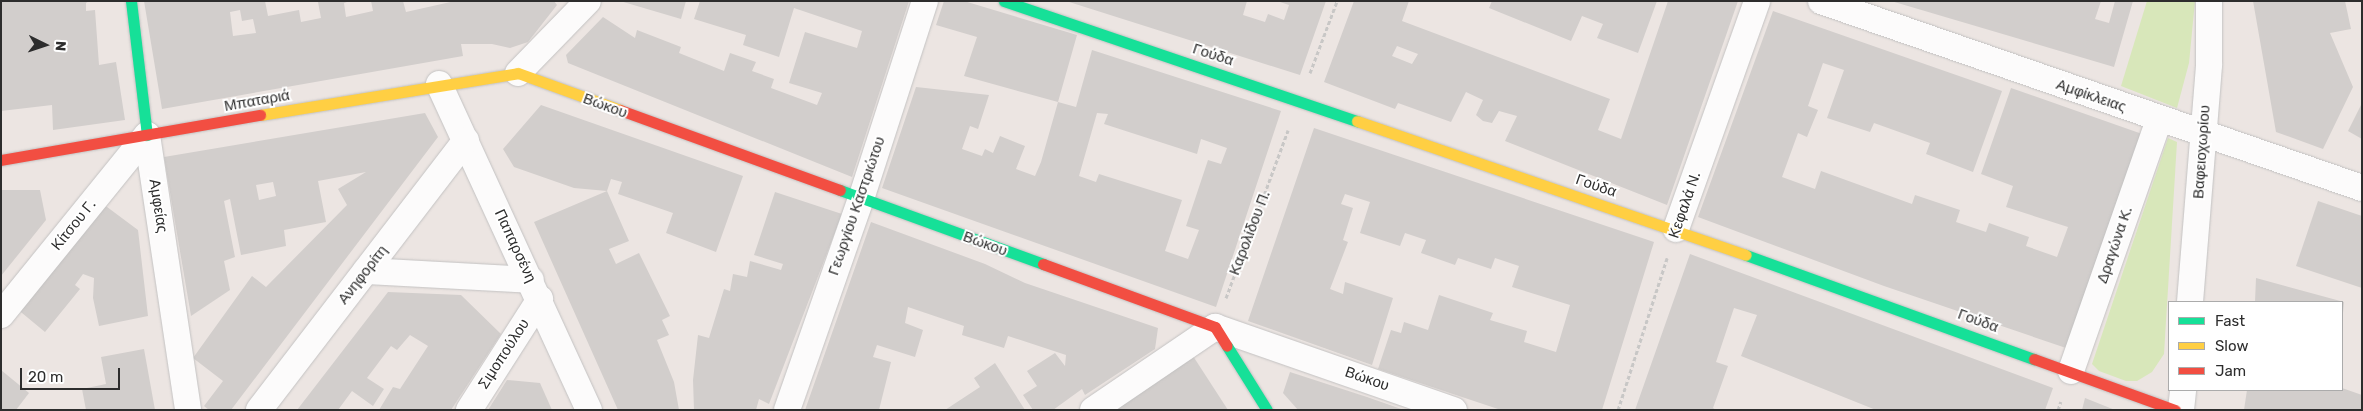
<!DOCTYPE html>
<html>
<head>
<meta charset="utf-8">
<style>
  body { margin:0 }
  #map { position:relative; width:2363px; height:411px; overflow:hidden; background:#ece5e2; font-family:Rubik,sans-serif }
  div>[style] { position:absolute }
  .green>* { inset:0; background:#d8e7ba }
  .building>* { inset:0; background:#d2cecc }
  .path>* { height:3px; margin-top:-1.5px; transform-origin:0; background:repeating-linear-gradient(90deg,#c8c7c6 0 4px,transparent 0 6.5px) }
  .roads { filter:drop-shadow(0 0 1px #c3c2c2) drop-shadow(0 0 1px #c3c2c2) }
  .street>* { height:26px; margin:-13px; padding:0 13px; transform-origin:13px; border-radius:13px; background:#fcfbfb }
  .fast>* { height:11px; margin:-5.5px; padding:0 5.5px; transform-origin:5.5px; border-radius:5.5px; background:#16e098 }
  .slow>* { height:11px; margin:-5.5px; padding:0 5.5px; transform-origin:5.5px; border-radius:5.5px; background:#ffcf43 }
  .jam>* { height:11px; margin:-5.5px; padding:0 5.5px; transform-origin:5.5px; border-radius:5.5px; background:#f24e42 }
  span { translate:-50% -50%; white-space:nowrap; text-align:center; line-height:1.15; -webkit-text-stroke:4px #fff; paint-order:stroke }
  .street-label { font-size:15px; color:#2d2d2d }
  .frame { position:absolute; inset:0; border:2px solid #2d2d2d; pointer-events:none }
  .legend { position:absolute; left:2168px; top:301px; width:175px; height:90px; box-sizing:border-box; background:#fff; border:1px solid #ababab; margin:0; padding:6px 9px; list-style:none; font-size:15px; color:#2d2d2d }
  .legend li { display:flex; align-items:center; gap:10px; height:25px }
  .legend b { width:25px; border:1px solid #ababab }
  .north { position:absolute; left:20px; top:20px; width:50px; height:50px; -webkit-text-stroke:4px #fff; paint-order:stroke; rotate:94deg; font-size:14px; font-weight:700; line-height:20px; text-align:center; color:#2d2d2d }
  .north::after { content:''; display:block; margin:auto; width:18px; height:22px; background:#2d2d2d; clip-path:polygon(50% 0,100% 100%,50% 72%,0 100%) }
  .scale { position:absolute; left:20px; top:368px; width:100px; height:22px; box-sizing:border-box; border:2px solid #2d2d2d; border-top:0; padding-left:6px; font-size:15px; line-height:18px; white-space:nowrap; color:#2d2d2d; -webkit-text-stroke:4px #fff; paint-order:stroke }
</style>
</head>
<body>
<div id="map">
  <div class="green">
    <i style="clip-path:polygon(2147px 1px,2195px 1px,2189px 63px,2177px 108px,2121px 86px)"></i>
    <i style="clip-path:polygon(2168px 138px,2177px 142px,2164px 354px,2152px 372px,2137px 381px,2126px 381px,2099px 371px,2092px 364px)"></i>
  </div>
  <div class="building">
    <i style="clip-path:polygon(1px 1px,89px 1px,86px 3px,86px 11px,95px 10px,99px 65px,116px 62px,125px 120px,53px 130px,52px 105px,1px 111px)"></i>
    <i style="clip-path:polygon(evenodd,144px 1px,265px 1px,268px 16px,299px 10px,301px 22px,321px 18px,318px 2px,322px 1px,350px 1px,344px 3px,346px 17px,373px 11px,371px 1px,403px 1px,406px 12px,455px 1px,554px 1px,557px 5px,528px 42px,510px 48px,492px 44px,461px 44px,463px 56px,162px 109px,144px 1px,240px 10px,242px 21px,253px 19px,256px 33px,233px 36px,230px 12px,240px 10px)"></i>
    <i style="clip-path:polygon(620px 1px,686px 1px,681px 19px)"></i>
    <i style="clip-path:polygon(700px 1px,909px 1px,852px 177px,568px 63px,566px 55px,603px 17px,635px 38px,637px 30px,681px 47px,679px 53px,724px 71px,730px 53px,756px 62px,752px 71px,774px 79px,771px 88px,817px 105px,822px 93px,789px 83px,805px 32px,857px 48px,862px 31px,794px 8px,779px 57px,743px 45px,746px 35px,694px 19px)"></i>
    <i style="clip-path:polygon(evenodd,944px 1px,964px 1px,1077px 35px,1058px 102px,1076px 107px,1092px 50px,1281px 111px,1216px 307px,882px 188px,916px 87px,989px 95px,978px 129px,970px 126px,962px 149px,982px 156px,985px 149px,993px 153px,1000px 136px,1025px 146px,1016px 169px,1035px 176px,1041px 162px,1058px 102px,964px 76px,977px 37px,936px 25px,944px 1px,1097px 113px,1108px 114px,1104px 124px,1197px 154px,1201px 139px,1227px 148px,1221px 164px,1208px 160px,1186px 226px,1199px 230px,1188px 259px,1165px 251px,1182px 200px,1099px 174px,1096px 182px,1079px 176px,1097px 113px)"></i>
    <i style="clip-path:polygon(1066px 1px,1247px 1px,1243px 15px,1265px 22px,1268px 14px,1284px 20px,1289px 5px,1277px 1px,1326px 1px,1300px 75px)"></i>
    <i style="clip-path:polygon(evenodd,1354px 1px,1409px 1px,1402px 21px,1610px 99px,1598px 130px,1621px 139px,1668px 1px,1738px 1px,1667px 205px,1505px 141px,1517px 116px,1499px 111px,1492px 123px,1483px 121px,1476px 115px,1483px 100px,1466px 92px,1451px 122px,1398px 103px,1395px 109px,1324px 82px,1354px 1px,1397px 46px,1418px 54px,1412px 64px,1392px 56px,1397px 46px)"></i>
    <i style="clip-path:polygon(1492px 1px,1657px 1px,1638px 53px,1597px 38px,1603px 24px,1582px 16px,1571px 41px,1489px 8px)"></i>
    <i style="clip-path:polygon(1891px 1px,2101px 1px,2095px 19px,2109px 23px,2115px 1px,2133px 1px,2114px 67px)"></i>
    <i style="clip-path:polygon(2253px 1px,2345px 1px,2351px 29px,2330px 33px,2353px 87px,2323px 149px,2276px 132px)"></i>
    <i style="clip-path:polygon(1773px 11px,2002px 91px,1973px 172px,1926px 154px,1930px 143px,1874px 123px,1870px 132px,1827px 118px,1844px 70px,1823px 63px,1808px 106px,1818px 110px,1807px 137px,1798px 133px,1782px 177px,1815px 189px,1821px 171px,1912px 204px,1915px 195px,1960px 210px,1956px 222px,1986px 232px,1989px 223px,2029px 237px,2026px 246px,2057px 257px,2068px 227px,2006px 207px,2013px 186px,1981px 174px,2011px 88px,2145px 135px,2069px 349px,1884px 286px,1698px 217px)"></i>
    <i style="clip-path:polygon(2362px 103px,2362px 139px,2348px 131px)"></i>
    <i style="clip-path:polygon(541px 105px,743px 176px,716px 252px,666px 233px,673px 213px,618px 194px,622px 182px,611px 179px,607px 191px,574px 188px,514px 167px,503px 149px)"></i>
    <i style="clip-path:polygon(evenodd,425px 113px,438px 137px,231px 410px,209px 410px,204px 406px,223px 381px,193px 358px,252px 276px,266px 287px,347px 205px,338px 189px,366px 172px,318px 181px,326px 222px,284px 230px,286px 246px,241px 255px,230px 199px,224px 201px,235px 257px,224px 261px,230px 290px,191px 316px,164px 157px,425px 113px,273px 182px,276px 196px,259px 200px,256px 185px,273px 182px)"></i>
    <i style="clip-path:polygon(1314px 128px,1654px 242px,1602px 410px,1501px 410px,1378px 369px,1391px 330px,1401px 333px,1404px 322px,1428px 330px,1439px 295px,1493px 313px,1490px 320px,1527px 331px,1524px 342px,1556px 352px,1570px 305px,1512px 287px,1519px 266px,1495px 258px,1491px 269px,1458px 258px,1455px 265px,1421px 253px,1426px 240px,1405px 233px,1400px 246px,1360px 233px,1370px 202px,1345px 194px,1341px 204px,1353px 208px,1343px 240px,1348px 242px,1330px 289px,1343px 294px,1345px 282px,1393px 298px,1372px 365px,1248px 321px)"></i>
    <i style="clip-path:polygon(1px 190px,40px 190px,46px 220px,1px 276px)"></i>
    <i style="clip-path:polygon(607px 191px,629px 241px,609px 249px,616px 264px,639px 253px,670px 316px,662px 320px,669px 335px,657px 340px,674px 382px,679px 410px,618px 410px,534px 222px)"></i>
    <i style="clip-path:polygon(775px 192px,842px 214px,769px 404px,759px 399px,756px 410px,694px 410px,693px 380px,698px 335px,709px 338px,724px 289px,730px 291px,733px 274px,747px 277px,750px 261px,781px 270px,783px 264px,754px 255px)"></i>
    <i style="clip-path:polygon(99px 201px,138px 230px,148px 316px,99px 326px,93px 298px,94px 278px,83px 274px,75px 285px,80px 289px,45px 332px,16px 308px)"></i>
    <i style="clip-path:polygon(2318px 201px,2362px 216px,2362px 288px,2296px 266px)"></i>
    <i style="clip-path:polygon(871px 222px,985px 264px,1025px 283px,1158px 328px,1155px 349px,1085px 395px,1082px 389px,1053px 410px,1033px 410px,1023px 395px,1037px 386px,1027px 371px,1055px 353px,1065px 366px,1066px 355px,1008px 336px,1004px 348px,962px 335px,964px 326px,908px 307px,905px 323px,923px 330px,915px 357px,877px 345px,873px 357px,891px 362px,879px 410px,805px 410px)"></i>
    <i style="clip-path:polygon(1690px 254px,2053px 388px,2045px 410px,1876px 410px,1741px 356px,1757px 315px,1734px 308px,1716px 362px,1728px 366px,1713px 408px,1716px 410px,1635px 410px)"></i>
    <i style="clip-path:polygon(2256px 278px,2344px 302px,2343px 313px,2342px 302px,2255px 302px)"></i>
    <i style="clip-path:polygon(388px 292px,461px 295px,501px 334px,451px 410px,379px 410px,393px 387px,400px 389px,428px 346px,410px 335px,397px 350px,391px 346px,367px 378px,384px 389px,373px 406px,352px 391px,338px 410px,297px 410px)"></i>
    <i style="clip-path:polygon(144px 349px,155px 410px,86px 410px,82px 389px,106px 384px,101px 357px)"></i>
    <i style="clip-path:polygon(1193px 356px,1228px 410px,1113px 410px)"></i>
    <i style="clip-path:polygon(995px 363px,1025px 410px,945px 410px,980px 387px,974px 378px)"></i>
    <i style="clip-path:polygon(1px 370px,29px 393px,16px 410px,1px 410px)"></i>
    <i style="clip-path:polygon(1290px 372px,1367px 397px,1404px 410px,1298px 410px,1283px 393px)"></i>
    <i style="clip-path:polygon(507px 380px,540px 383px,552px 410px,488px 410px)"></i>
    <i style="clip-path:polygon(2342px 388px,2362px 395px,2362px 410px,2244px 410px,2247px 390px)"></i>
    <i style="clip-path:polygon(2085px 398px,2115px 410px,2082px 410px)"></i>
  </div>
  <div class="path">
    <i style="left:1310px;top:73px;width:77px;rotate:-69.4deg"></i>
    <i style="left:1226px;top:298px;width:179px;rotate:-69.7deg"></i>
    <i style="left:1618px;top:410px;width:160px;rotate:-72.1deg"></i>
    <i style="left:2058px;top:410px;width:9px;rotate:-72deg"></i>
  </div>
  <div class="roads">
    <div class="street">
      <i style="left:1821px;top:1px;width:572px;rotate:19.07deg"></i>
      <i style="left:518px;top:73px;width:100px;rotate:-45.8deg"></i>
      <i style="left:439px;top:84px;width:359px;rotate:65.3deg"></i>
      <i style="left:147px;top:135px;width:278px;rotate:81.5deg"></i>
      <i style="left:1676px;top:229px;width:242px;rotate:-70.4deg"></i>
      <i style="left:366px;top:271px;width:165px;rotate:3.1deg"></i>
      <i style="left:2190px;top:302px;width:239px;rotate:-85.4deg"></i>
      <i style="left:2209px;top:64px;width:63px;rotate:-90deg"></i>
      <i style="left:1px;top:315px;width:232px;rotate:-51deg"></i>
      <i style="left:2071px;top:371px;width:266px;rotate:-70.7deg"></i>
      <i style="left:259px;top:410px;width:340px;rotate:-52.5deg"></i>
      <i style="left:469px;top:410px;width:132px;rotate:-57.4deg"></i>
      <i style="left:787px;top:410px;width:224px;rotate:-70.7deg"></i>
      <i style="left:861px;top:199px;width:208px;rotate:-72.1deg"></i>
      <i style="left:1093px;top:410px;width:148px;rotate:-34.2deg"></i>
      <i style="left:1215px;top:327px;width:253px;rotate:19.2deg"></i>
      <i style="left:2181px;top:410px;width:20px;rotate:-84deg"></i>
    </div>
    <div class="fast">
      <i style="left:131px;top:1px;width:135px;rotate:83.2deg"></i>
      <i style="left:1004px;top:1px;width:373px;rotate:18.8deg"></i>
      <i style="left:840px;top:190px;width:216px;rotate:20deg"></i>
      <i style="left:1746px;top:255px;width:306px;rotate:19.9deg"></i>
      <i style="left:1227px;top:346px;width:75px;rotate:58deg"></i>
    </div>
    <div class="slow">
      <i style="left:260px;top:115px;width:261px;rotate:-9.2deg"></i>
      <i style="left:518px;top:73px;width:109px;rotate:19.9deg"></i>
      <i style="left:1357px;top:121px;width:411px;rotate:19deg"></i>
    </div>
    <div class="jam">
      <i style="left:620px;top:110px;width:234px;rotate:20deg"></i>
      <i style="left:1px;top:160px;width:263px;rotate:-9.9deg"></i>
      <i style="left:1043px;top:264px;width:183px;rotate:20.1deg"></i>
      <i style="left:1215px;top:327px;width:22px;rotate:58deg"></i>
      <i style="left:2034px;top:359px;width:150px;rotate:19.9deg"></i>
    </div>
  </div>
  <div class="street-label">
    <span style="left:1213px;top:55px;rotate:18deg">Γούδα</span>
    <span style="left:2091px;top:96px;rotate:19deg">Αμφίκλειας</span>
    <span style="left:257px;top:101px;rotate:-10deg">Μπαταριά</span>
    <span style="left:605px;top:106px;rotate:20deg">Βώκου</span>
    <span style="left:2202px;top:152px;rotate:-86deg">Βαφειοχωρίου</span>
    <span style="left:1596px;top:186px;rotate:19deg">Γούδα</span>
    <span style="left:1685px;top:205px;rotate:-71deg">Κεφαλά Ν.</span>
    <span style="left:158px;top:206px;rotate:81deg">Αμφείας</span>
    <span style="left:857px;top:206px;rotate:-71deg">Γεωργίου Καστριώτου</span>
    <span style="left:74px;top:225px;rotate:-51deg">Κίτσου Γ.</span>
    <span style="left:1250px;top:233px;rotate:-69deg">Καρολίδου Π.</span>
    <span style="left:985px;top:244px;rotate:20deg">Βώκου</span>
    <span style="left:2115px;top:245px;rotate:-71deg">Δραγώνα Κ.</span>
    <span style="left:515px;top:246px;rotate:65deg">Παπαρσένη</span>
    <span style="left:363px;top:275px;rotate:-52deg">Ανηφορίτη</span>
    <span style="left:1978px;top:321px;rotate:20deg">Γούδα</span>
    <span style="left:504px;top:354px;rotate:-57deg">Σιμοπούλου</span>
    <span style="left:1367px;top:379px;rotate:19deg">Βώκου</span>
  </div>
  <div class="frame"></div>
  <ul class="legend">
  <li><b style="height:6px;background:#16e098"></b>Fast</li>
  <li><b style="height:6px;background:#ffcf43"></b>Slow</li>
  <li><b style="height:6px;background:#f24e42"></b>Jam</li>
  </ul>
  <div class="north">N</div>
  <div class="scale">20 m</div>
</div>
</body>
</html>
